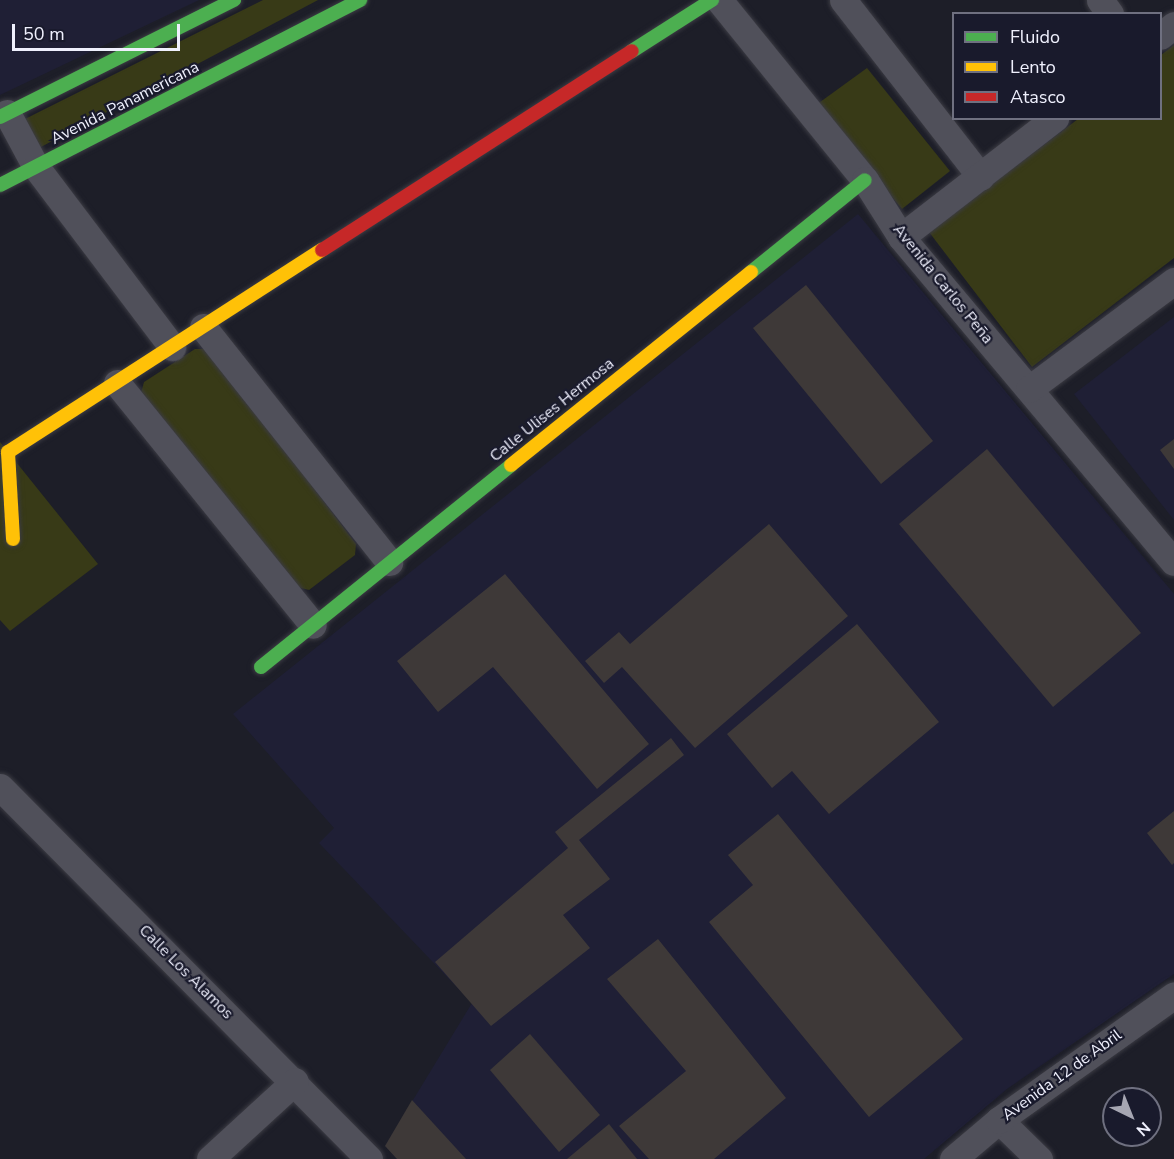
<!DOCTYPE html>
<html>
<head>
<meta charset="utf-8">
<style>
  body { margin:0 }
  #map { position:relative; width:1174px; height:1159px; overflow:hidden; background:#1d1e28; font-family:"Nunito Sans",sans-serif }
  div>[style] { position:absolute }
  .built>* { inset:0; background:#1f1f35 }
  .green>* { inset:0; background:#383a17 }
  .building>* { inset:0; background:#3e3938 }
  .roads { filter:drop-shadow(0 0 2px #3b3b43) drop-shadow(0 0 2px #3b3b43) }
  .street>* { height:27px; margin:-13.5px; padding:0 13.5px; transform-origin:13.5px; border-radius:13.5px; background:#50505a }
  .fast>* { height:14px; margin:-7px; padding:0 7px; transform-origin:7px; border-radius:7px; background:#4caf50 }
  .slow>* { height:14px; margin:-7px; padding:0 7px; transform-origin:7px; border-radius:7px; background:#ffc107 }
  .jam>* { height:14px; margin:-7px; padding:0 7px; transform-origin:7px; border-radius:7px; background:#c62828 }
  span { translate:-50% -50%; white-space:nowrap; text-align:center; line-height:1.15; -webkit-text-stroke:4.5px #191a2c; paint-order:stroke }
  .street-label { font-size:16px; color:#eff0fd }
  .legend { position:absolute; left:952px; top:12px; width:210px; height:108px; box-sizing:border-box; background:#191a2c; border:2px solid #6f7080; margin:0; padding:8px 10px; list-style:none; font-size:18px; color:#eff0fd }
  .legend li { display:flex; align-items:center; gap:12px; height:30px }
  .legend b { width:30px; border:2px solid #6f7080 }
  .north { position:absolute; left:1102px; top:1087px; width:60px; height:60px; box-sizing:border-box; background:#191a2c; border:2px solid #6f7080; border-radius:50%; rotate:137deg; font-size:16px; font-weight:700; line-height:24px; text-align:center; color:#eff0fd }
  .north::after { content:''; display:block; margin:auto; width:21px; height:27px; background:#a6a6b2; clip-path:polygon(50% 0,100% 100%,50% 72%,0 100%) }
  .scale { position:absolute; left:12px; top:24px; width:168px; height:27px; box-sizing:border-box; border:3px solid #eff0fd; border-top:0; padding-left:8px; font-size:18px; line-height:21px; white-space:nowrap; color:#eff0fd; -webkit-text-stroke:4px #191a2c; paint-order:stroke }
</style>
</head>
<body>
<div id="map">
  <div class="built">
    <i style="clip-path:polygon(0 0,199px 0,0 95px)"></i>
    <i style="clip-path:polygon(858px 214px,1174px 594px,1174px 974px,1007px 1089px,924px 1159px,397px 1159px,385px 1146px,472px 1003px,319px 843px,334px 828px,233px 714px)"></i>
    <i style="clip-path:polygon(1174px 317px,1174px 520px,1074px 394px)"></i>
  </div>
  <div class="green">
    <i style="clip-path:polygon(263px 0,318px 0,39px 148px,25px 119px)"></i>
    <i style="clip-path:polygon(1174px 45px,1174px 258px,1032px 367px,929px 232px,1078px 119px,1160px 118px,1161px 55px)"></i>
    <i style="clip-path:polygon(867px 68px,950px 171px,902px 209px,816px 105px)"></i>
    <i style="clip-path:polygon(195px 349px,208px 349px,356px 544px,355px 555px,309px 590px,297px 587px,141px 393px,144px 382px)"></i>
    <i style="clip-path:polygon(0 442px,98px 564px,10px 631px,0 620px)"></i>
  </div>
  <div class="building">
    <i style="clip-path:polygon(806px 285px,933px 441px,881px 484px,753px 328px)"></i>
    <i style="clip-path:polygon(1174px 439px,1174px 469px,1160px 450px)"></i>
    <i style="clip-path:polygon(987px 449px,1141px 633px,1053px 707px,899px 524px)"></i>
    <i style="clip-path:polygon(769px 524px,848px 616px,695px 748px,622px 667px,604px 683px,585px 661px,619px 632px,630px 644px)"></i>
    <i style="clip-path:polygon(505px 574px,649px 744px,597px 789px,493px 667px,438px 712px,397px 661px)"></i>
    <i style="clip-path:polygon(857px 624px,939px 722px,829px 814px,792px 771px,772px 788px,727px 734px)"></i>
    <i style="clip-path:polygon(671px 738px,684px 755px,579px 840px,610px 879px,563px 915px,590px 948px,491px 1026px,435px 962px,568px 848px,555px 832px)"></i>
    <i style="clip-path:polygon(1174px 811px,1174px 863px,1172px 865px,1147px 833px)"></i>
    <i style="clip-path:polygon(778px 814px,963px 1039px,869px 1117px,709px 922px,753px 885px,728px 855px)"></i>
    <i style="clip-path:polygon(658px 939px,786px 1098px,714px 1159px,649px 1159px,619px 1126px,686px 1071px,607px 979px)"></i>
    <i style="clip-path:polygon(530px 1034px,600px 1115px,559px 1152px,490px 1070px)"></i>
    <i style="clip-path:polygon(412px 1100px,466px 1159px,397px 1159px,385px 1146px)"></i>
    <i style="clip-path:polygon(609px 1124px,637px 1159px,567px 1159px)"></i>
  </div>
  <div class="roads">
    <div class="street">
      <i style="left:719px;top:0;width:232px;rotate:51deg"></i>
      <i style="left:865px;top:180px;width:67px;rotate:57.7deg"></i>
      <i style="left:901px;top:237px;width:424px;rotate:50deg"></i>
      <i style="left:843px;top:0;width:224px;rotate:52.1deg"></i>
      <i style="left:1100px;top:0;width:17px;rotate:54deg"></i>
      <i style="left:1160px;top:36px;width:18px;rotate:-38deg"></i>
      <i style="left:7px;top:113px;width:61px;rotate:61.8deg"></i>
      <i style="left:36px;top:167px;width:226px;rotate:52.9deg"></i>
      <i style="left:901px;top:237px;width:195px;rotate:-37.7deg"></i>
      <i style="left:203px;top:327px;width:300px;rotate:51.6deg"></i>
      <i style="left:117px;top:383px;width:311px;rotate:51deg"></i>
      <i style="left:1029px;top:389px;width:181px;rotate:-36.7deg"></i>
      <i style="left:0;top:787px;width:524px;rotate:45.23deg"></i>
      <i style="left:999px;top:1120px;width:56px;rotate:44.3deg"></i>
      <i style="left:210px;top:1159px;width:115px;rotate:-42.5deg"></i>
      <i style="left:953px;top:1159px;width:60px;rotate:-40.3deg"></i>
      <i style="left:999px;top:1120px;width:215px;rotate:-35.5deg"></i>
    </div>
    <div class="fast">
      <i style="left:632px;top:51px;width:95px;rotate:-32.5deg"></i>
      <i style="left:0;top:117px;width:262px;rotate:-26.6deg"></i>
      <i style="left:0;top:185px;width:405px;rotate:-27.2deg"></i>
      <i style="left:751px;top:272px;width:146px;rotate:-38.9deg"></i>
      <i style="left:261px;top:667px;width:321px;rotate:-38.9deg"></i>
    </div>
    <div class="slow">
      <i style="left:511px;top:465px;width:308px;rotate:-38.8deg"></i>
      <i style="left:13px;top:539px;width:87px;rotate:-93.3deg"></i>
      <i style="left:8px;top:452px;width:373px;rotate:-32.8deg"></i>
    </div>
    <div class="jam">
      <i style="left:322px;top:250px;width:368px;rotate:-32.7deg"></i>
    </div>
  </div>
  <div class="street-label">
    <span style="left:125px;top:103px;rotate:-27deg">Avenida Panamericana</span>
    <span style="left:943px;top:284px;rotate:51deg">Avenida Carlos Peña</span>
    <span style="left:552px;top:410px;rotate:-39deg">Calle Ulises Hermosa</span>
    <span style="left:186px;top:972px;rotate:45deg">Calle Los Alamos</span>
    <span style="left:1062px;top:1075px;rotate:-36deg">Avenida 12 de Abril</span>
  </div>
  <ul class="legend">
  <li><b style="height:8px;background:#4caf50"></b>Fluido</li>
  <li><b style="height:8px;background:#ffc107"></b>Lento</li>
  <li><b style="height:8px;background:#c62828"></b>Atasco</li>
  </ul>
  <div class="north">N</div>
  <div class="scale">50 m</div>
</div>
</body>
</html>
